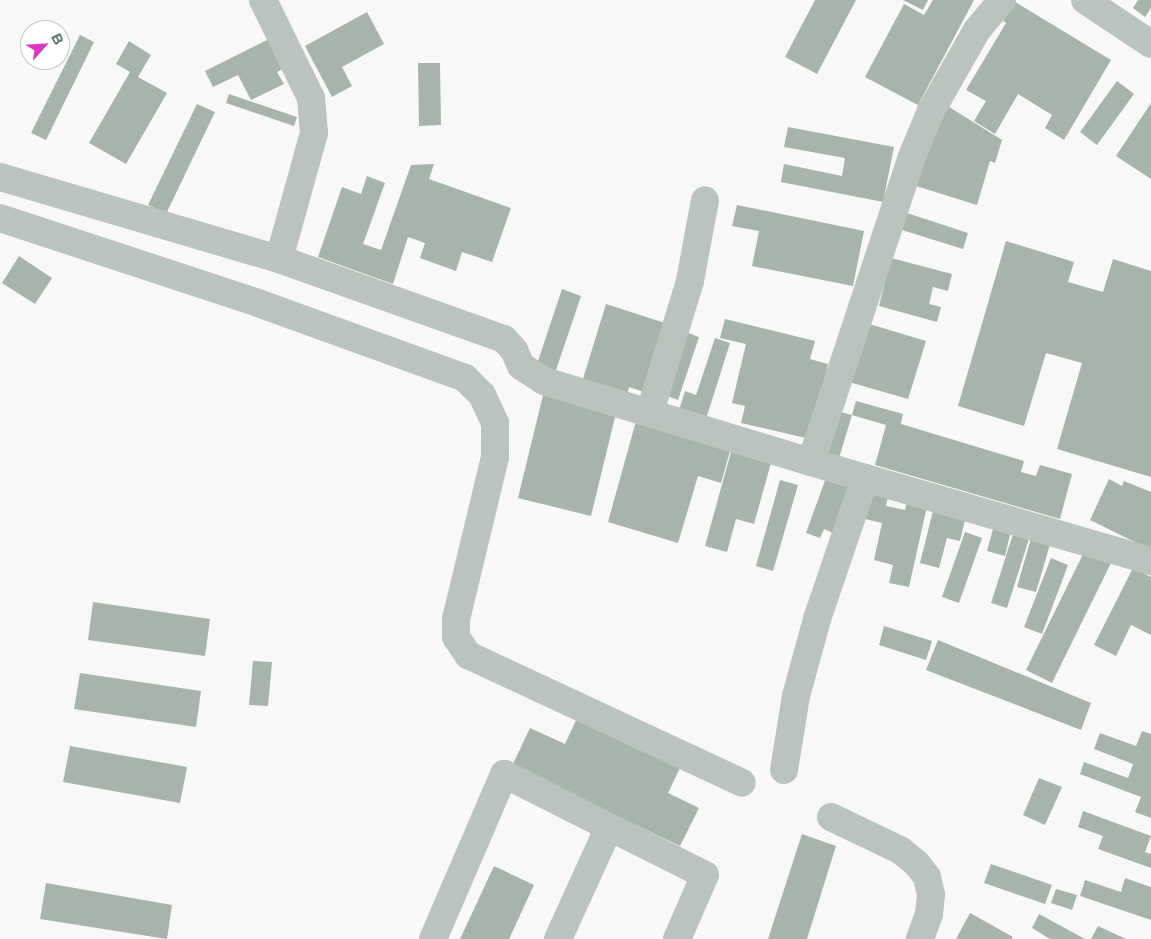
<!DOCTYPE html>
<html>
<head>
<meta charset="utf-8">
<style>
  body { margin:0 }
  #map { position:relative; width:1151px; height:939px; overflow:hidden; background:#f9f8f8; font-family:Montserrat,sans-serif }
  div>[style] { position:absolute }
  .building>* { inset:0; background:#a6b4ab }
  .minor>* { height:28px; margin:-14px; padding:0 14px; transform-origin:14px; border-radius:14px; background:#bac3be }
  span { translate:-50% -50%; white-space:nowrap; text-align:center; line-height:1.15; -webkit-text-stroke:5px #fff; paint-order:stroke }
  .north { position:absolute; left:20px; top:20px; width:50px; height:50px; box-sizing:border-box; background:#fff; border:1px solid #c0cac4; border-radius:50%; rotate:64deg; font-size:14px; font-weight:700; line-height:20px; text-align:center; color:#627a6b }
  .north::after { content:''; display:block; margin:auto; width:18px; height:22px; background:#d839bd; clip-path:polygon(50% 0,100% 100%,50% 72%,0 100%) }
</style>
</head>
<body>
<div id="map">
  <div class="building">
    <i style="clip-path:polygon(815px 0,856px 0,817px 74px,785px 57px)"></i>
    <i style="clip-path:polygon(903px 0,928px 0,923px 10px)"></i>
    <i style="clip-path:polygon(933px 0,974px 0,918px 105px,865px 77px,904px 4px,924px 15px)"></i>
    <i style="clip-path:polygon(1138px 0,1151px 0,1151px 8px,1145px 17px,1133px 8px)"></i>
    <i style="clip-path:polygon(1015px 2px,1111px 60px,1064px 140px,1045px 128px,1052px 115px,1018px 94px,995px 134px,974px 121px,986px 101px,966px 90px,1006px 23px,1003px 21px)"></i>
    <i style="clip-path:polygon(367px 12px,384px 44px,342px 67px,352px 86px,332px 97px,305px 46px)"></i>
    <i style="clip-path:polygon(80px 35px,94px 42px,46px 140px,31px 133px)"></i>
    <i style="clip-path:polygon(275px 36px,290px 65px,277px 72px,284px 84px,251px 100px,238px 75px,213px 87px,205px 71px)"></i>
    <i style="clip-path:polygon(129px 41px,151px 55px,138px 77px,167px 93px,126px 164px,89px 143px,130px 72px,116px 64px)"></i>
    <i style="clip-path:polygon(418px 63px,440px 63px,441px 125px,419px 126px)"></i>
    <i style="clip-path:polygon(1117px 81px,1134px 94px,1097px 145px,1080px 132px)"></i>
    <i style="clip-path:polygon(229px 94px,297px 117px,294px 126px,226px 103px)"></i>
    <i style="clip-path:polygon(1151px 103px,1151px 179px,1116px 156px)"></i>
    <i style="clip-path:polygon(197px 104px,215px 112px,166px 214px,148px 205px)"></i>
    <i style="clip-path:polygon(946px 105px,1002px 140px,995px 163px,990px 161px,977px 205px,916px 186px,933px 128px)"></i>
    <i style="clip-path:polygon(788px 127px,894px 147px,883px 202px,781px 182px,784px 164px,842px 176px,845px 158px,784px 147px)"></i>
    <i style="clip-path:polygon(434px 164px,429px 179px,511px 208px,492px 262px,462px 252px,456px 271px,420px 258px,425px 243px,408px 237px,393px 284px,318px 257px,342px 187px,361px 194px,367px 176px,385px 183px,363px 244px,381px 250px,411px 165px)"></i>
    <i style="clip-path:polygon(737px 205px,864px 231px,853px 286px,752px 266px,759px 231px,732px 226px)"></i>
    <i style="clip-path:polygon(907px 213px,968px 233px,963px 249px,902px 230px)"></i>
    <i style="clip-path:polygon(1006px 241px,1074px 262px,1068px 282px,1103px 292px,1113px 259px,1151px 271px,1151px 477px,1057px 449px,1082px 363px,1046px 353px,1024px 426px,958px 406px)"></i>
    <i style="clip-path:polygon(19px 256px,52px 278px,35px 304px,2px 283px)"></i>
    <i style="clip-path:polygon(891px 258px,952px 274px,948px 291px,933px 287px,929px 304px,941px 307px,937px 322px,879px 306px)"></i>
    <i style="clip-path:polygon(562px 289px,581px 296px,555px 373px,536px 367px)"></i>
    <i style="clip-path:polygon(606px 304px,668px 324px,647px 393px,629px 387px,627px 396px,582px 382px)"></i>
    <i style="clip-path:polygon(725px 319px,815px 341px,810px 359px,828px 364px,810px 439px,741px 423px,745px 406px,732px 403px,746px 344px,720px 338px)"></i>
    <i style="clip-path:polygon(866px 323px,926px 341px,908px 399px,849px 382px)"></i>
    <i style="clip-path:polygon(683px 331px,699px 337px,678px 400px,662px 394px)"></i>
    <i style="clip-path:polygon(715px 338px,730px 343px,706px 419px,679px 410px,685px 391px,696px 395px)"></i>
    <i style="clip-path:polygon(543px 395px,616px 413px,591px 516px,518px 498px)"></i>
    <i style="clip-path:polygon(856px 401px,903px 414px,901px 424px,1024px 461px,1021px 472px,1036px 476px,1040px 465px,1072px 474px,1060px 519px,875px 465px,886px 425px,852px 415px)"></i>
    <i style="clip-path:polygon(837px 411px,852px 415px,839px 458px,825px 453px)"></i>
    <i style="clip-path:polygon(636px 421px,731px 448px,721px 483px,698px 476px,678px 543px,608px 522px)"></i>
    <i style="clip-path:polygon(731px 452px,771px 463px,754px 524px,736px 519px,727px 552px,705px 546px)"></i>
    <i style="clip-path:polygon(827px 475px,852px 484px,835px 534px,824px 529px,820px 538px,806px 533px)"></i>
    <i style="clip-path:polygon(1109px 479px,1122px 486px,1124px 481px,1151px 492px,1151px 550px,1090px 520px)"></i>
    <i style="clip-path:polygon(780px 480px,798px 485px,773px 571px,756px 566px)"></i>
    <i style="clip-path:polygon(867px 492px,888px 496px,886px 506px,905px 510px,907px 502px,927px 506px,909px 587px,889px 583px,893px 565px,874px 560px,882px 523px,861px 518px)"></i>
    <i style="clip-path:polygon(933px 511px,965px 520px,960px 541px,947px 538px,939px 568px,920px 563px)"></i>
    <i style="clip-path:polygon(995px 522px,1012px 526px,1005px 556px,987px 551px)"></i>
    <i style="clip-path:polygon(965px 532px,982px 538px,959px 603px,942px 597px)"></i>
    <i style="clip-path:polygon(1013px 534px,1029px 539px,1007px 608px,991px 603px)"></i>
    <i style="clip-path:polygon(1032px 535px,1051px 541px,1036px 592px,1017px 587px)"></i>
    <i style="clip-path:polygon(1085px 550px,1111px 563px,1052px 683px,1026px 670px)"></i>
    <i style="clip-path:polygon(1051px 558px,1068px 565px,1042px 634px,1024px 627px)"></i>
    <i style="clip-path:polygon(1133px 568px,1151px 577px,1151px 635px,1131px 625px,1116px 656px,1094px 645px)"></i>
    <i style="clip-path:polygon(93px 602px,210px 619px,205px 656px,88px 640px)"></i>
    <i style="clip-path:polygon(884px 626px,932px 641px,926px 660px,879px 645px)"></i>
    <i style="clip-path:polygon(938px 640px,1091px 703px,1081px 730px,926px 670px)"></i>
    <i style="clip-path:polygon(253px 661px,272px 662px,268px 706px,249px 705px)"></i>
    <i style="clip-path:polygon(80px 673px,201px 691px,196px 727px,74px 709px)"></i>
    <i style="clip-path:polygon(579px 714px,682px 764px,668px 793px,699px 808px,680px 846px,512px 766px,530px 728px,565px 744px)"></i>
    <i style="clip-path:polygon(1142px 731px,1151px 734px,1151px 818px,1135px 812px,1141px 797px,1080px 774px,1084px 762px,1128px 778px,1133px 764px,1094px 749px,1100px 733px,1136px 746px)"></i>
    <i style="clip-path:polygon(70px 746px,187px 767px,180px 803px,63px 782px)"></i>
    <i style="clip-path:polygon(1039px 778px,1062px 787px,1045px 825px,1023px 815px)"></i>
    <i style="clip-path:polygon(1083px 811px,1151px 836px,1145px 852px,1151px 854px,1151px 868px,1098px 849px,1103px 836px,1078px 827px)"></i>
    <i style="clip-path:polygon(802px 834px,836px 846px,807px 939px,768px 939px)"></i>
    <i style="clip-path:polygon(991px 864px,1052px 885px,1045px 904px,984px 883px)"></i>
    <i style="clip-path:polygon(494px 866px,534px 885px,509px 939px,460px 939px)"></i>
    <i style="clip-path:polygon(1125px 878px,1151px 887px,1151px 920px,1080px 896px,1085px 880px,1121px 892px)"></i>
    <i style="clip-path:polygon(46px 883px,172px 905px,167px 939px,40px 919px)"></i>
    <i style="clip-path:polygon(1056px 889px,1077px 895px,1072px 910px,1051px 903px)"></i>
    <i style="clip-path:polygon(970px 913px,1013px 937px,1012px 939px,956px 939px)"></i>
    <i style="clip-path:polygon(1039px 914px,1085px 939px,1050px 939px,1032px 928px)"></i>
    <i style="clip-path:polygon(1098px 926px,1126px 939px,1091px 939px)"></i>
  </div>
  <div class="minor">
    <i style="left:263px;top:0;width:109px;rotate:63.9deg"></i>
    <i style="left:311px;top:98px;width:35px;rotate:85deg"></i>
    <i style="left:314px;top:133px;width:131px;rotate:105.5deg"></i>
    <i style="left:1085px;top:0;width:79px;rotate:33.7deg"></i>
    <i style="left:0;top:177px;width:291px;rotate:16.4deg"></i>
    <i style="left:279px;top:259px;width:239px;rotate:19.6deg"></i>
    <i style="left:504px;top:339px;width:15px;rotate:48deg"></i>
    <i style="left:514px;top:350px;width:17px;rotate:66deg"></i>
    <i style="left:521px;top:366px;width:27px;rotate:33deg"></i>
    <i style="left:544px;top:381px;width:279px;rotate:16.9deg"></i>
    <i style="left:0;top:218px;width:272px;rotate:18.2deg"></i>
    <i style="left:258px;top:303px;width:220px;rotate:19.9deg"></i>
    <i style="left:465px;top:378px;width:24px;rotate:45deg"></i>
    <i style="left:482px;top:395px;width:31px;rotate:65deg"></i>
    <i style="left:495px;top:423px;width:34px;rotate:90deg"></i>
    <i style="left:495px;top:457px;width:167px;rotate:103.5deg"></i>
    <i style="left:456px;top:619px;width:18px;rotate:90deg"></i>
    <i style="left:456px;top:637px;width:22px;rotate:56deg"></i>
    <i style="left:468px;top:655px;width:302px;rotate:25deg"></i>
    <i style="left:650px;top:412px;width:137px;rotate:-73deg"></i>
    <i style="left:690px;top:281px;width:82px;rotate:-79.5deg"></i>
    <i style="left:865px;top:478px;width:298px;rotate:16.2deg"></i>
    <i style="left:784px;top:770px;width:75px;rotate:-80.8deg"></i>
    <i style="left:796px;top:696px;width:80px;rotate:-74.7deg"></i>
    <i style="left:817px;top:619px;width:149px;rotate:-71.2deg"></i>
    <i style="left:865px;top:478px;width:56px;rotate:-163.5deg"></i>
    <i style="left:811px;top:462px;width:319px;rotate:-71.7deg"></i>
    <i style="left:911px;top:159px;width:52px;rotate:-67.4deg"></i>
    <i style="left:931px;top:111px;width:93px;rotate:-60.4deg"></i>
    <i style="left:977px;top:30px;width:39px;rotate:-50deg"></i>
    <i style="left:831px;top:817px;width:76px;rotate:25.6deg"></i>
    <i style="left:900px;top:850px;width:22px;rotate:39deg"></i>
    <i style="left:917px;top:864px;width:16px;rotate:52deg"></i>
    <i style="left:927px;top:877px;width:18px;rotate:77deg"></i>
    <i style="left:931px;top:895px;width:19px;rotate:96deg"></i>
    <i style="left:929px;top:914px;width:27px;rotate:110deg"></i>
    <i style="left:433px;top:939px;width:180px;rotate:-66.7deg"></i>
    <i style="left:504px;top:774px;width:225px;rotate:26.7deg"></i>
    <i style="left:705px;top:875px;width:70px;rotate:113.6deg"></i>
    <i style="left:558px;top:939px;width:123px;rotate:-65.5deg"></i>
  </div>
  <div class="north">B</div>
</div>
</body>
</html>
